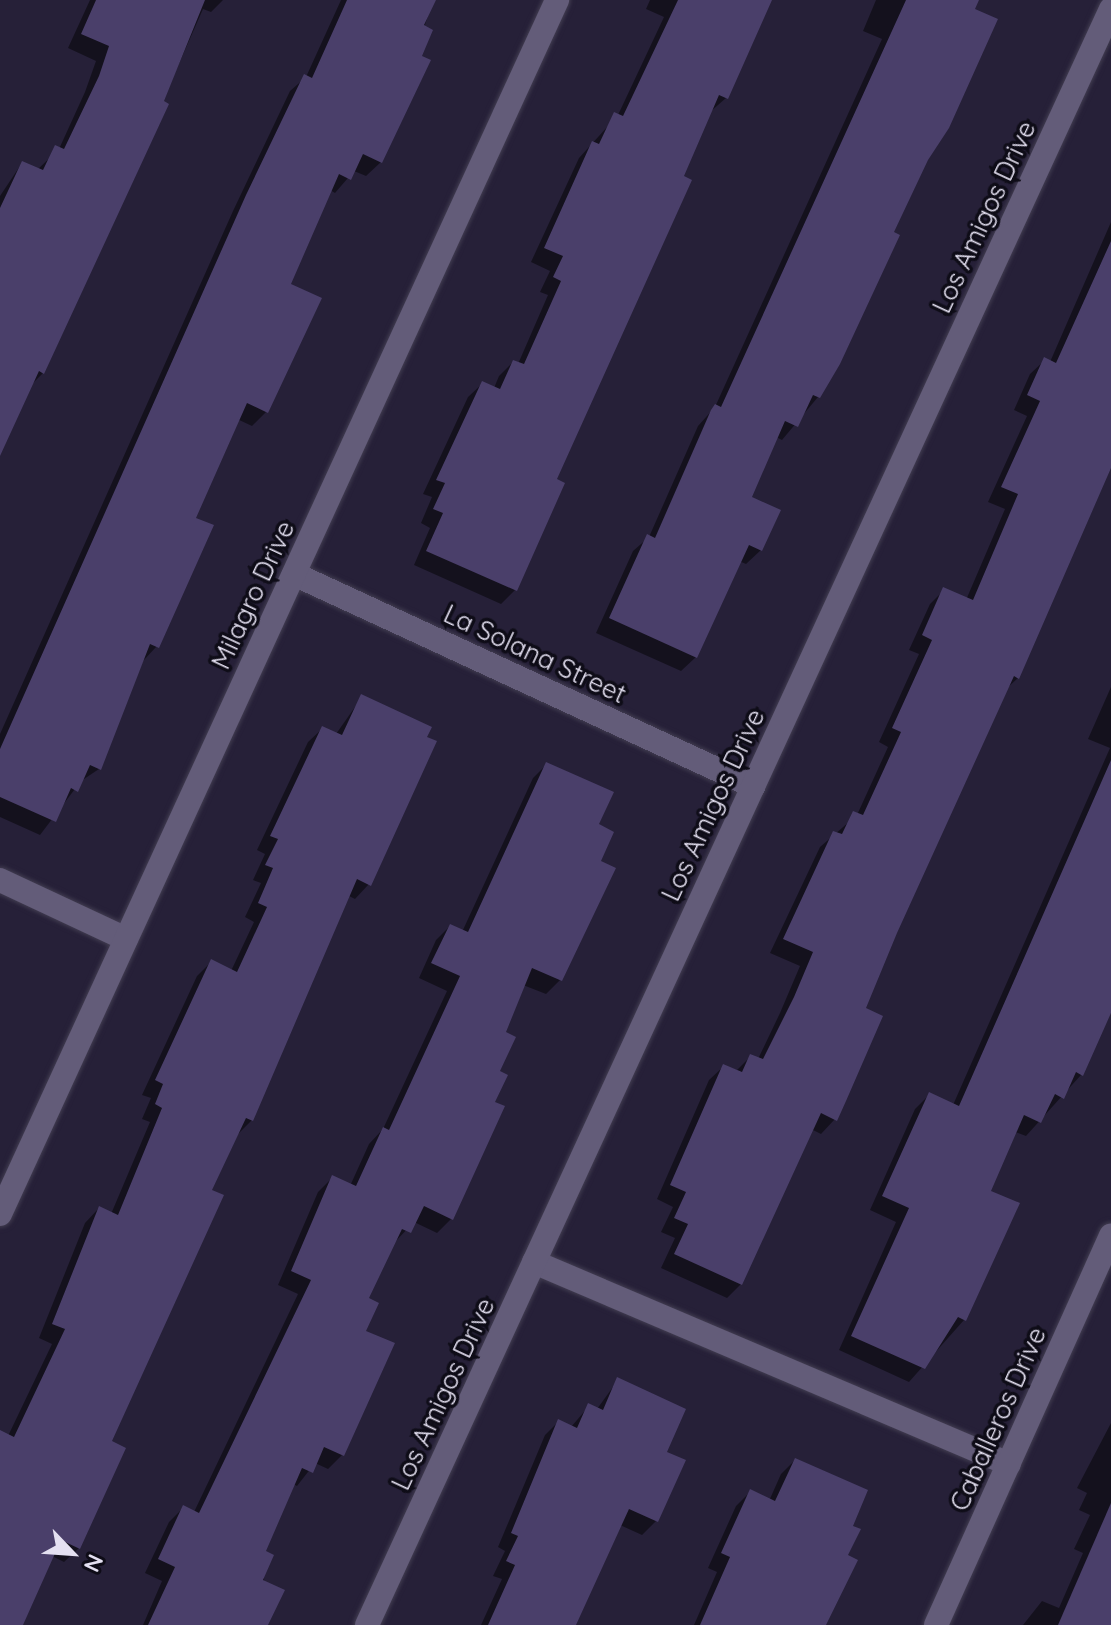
<!DOCTYPE html>
<html>
<head>
<meta charset="utf-8">
<style>
  body { margin:0 }
  #map { position:relative; width:1111px; height:1625px; overflow:hidden; background:#262038; font-family:Quicksand,sans-serif }
  div>[style] { position:absolute }
  .shadow>* { inset:0; background:#0007 }
  .building>* { inset:0; background:#4a3f6a }
  .roads { filter:drop-shadow(0 0 2px #423d51) drop-shadow(0 0 2px #423d51) }
  .street>* { height:24px; margin:-12px; padding:0 12px; transform-origin:12px; border-radius:12px; background:#635c79 }
  span { translate:-50% -50%; white-space:nowrap; text-align:center; line-height:1.15; -webkit-text-stroke:7px #0e0c17; paint-order:stroke }
  .street-label { font-size:26px; color:#e4e0f1 }
  .north { position:absolute; left:32px; top:1513px; width:80px; height:80px; -webkit-text-stroke:6px #0e0c17; paint-order:stroke; rotate:115deg; font-size:22px; font-weight:700; line-height:32px; text-align:center; color:#e4e0f1 }
  .north::after { content:''; display:block; margin:auto; width:28px; height:36px; background:#e4e0f1; clip-path:polygon(50% 0,100% 100%,50% 72%,0 100%) }
</style>
</head>
<body>
<div id="map">
  <div class="shadow">
    <i style="clip-path:polygon(90px 0,223px 0,211px 12px,203px 9px,43px 373px,30px 386px,0 449px,0 196px,22px 163px,37px 170px,59px 149px,85px 92px,96px 61px,68px 48px)"></i>
    <i style="clip-path:polygon(341px 0,433px 0,381px 162px,366px 176px,354px 171px,335px 193px,330px 190px,289px 285px,266px 412px,252px 426px,237px 419px,193px 519px,157px 646px,143px 661px,99px 769px,81px 781px,40px 835px,0 817px,0 734px,233px 211px,290px 91px,306px 77px)"></i>
    <i style="clip-path:polygon(650px 0,769px 0,726px 98px,710px 112px,554px 480px,562px 484px,515px 590px,501px 604px,414px 565px,430px 528px,421px 523px,432px 497px,423px 494px,468px 397px,483px 383px,494px 388px,499px 376px,513px 362px,518px 364px,548px 295px,540px 292px,550px 271px,531px 262px,579px 158px,618px 115px,664px 17px,646px 9px)"></i>
    <i style="clip-path:polygon(876px 0,977px 0,926px 159px,818px 397px,782px 440px,776px 437px,750px 498px,761px 550px,746px 564px,739px 561px,696px 657px,681px 671px,596px 633px,633px 551px,649px 537px,698px 426px,715px 407px,882px 39px,863px 31px)"></i>
    <i style="clip-path:polygon(1111px 222px,1111px 461px,1018px 678px,1006px 689px,895px 932px,863px 1009px,835px 1119px,821px 1134px,811px 1129px,741px 1284px,727px 1298px,661px 1268px,675px 1238px,661px 1232px,673px 1207px,657px 1199px,709px 1080px,724px 1066px,737px 1070px,751px 1056px,758px 1059px,780px 1013px,800px 966px,770px 953px,820px 847px,857px 815px,888px 747px,879px 742px,919px 654px,909px 650px,930px 604px,944px 590px,966px 600px,1005px 509px,988px 502px,1027px 416px,1014px 410px,1030px 374px,1045px 360px,1050px 362px)"></i>
    <i style="clip-path:polygon(1111px 687px,1111px 1012px,1081px 1075px,1026px 1136px,1015px 1132px,989px 1192px,964px 1320px,909px 1382px,839px 1350px,896px 1222px,870px 1210px,915px 1109px,930px 1094px,953px 1105px,1110px 748px,1088px 739px)"></i>
    <i style="clip-path:polygon(362px 697px,369px 884px,355px 899px,347px 895px,252px 1120px,238px 1134px,210px 1191px,109px 1442px,79px 1548px,64px 1562px,52px 1556px,20px 1625px,0 1625px,0 1440px,8px 1436px,52px 1344px,39px 1338px,85px 1223px,99px 1208px,111px 1214px,150px 1122px,142px 1119px,151px 1098px,142px 1095px,197px 976px,211px 962px,231px 971px,254px 922px,245px 917px,261px 883px,253px 880px,265px 854px,257px 850px,308px 742px,323px 728px,336px 734px)"></i>
    <i style="clip-path:polygon(547px 764px,596px 825px,598px 862px,613px 869px,560px 980px,546px 994px,523px 985px,503px 1033px,492px 1103px,451px 1219px,437px 1233px,414px 1222px,392px 1245px,367px 1299px,342px 1455px,328px 1469px,315px 1463px,297px 1486px,293px 1484px,263px 1552px,266px 1625px,143px 1625px,162px 1581px,145px 1573px,169px 1522px,183px 1508px,194px 1512px,298px 1294px,278px 1285px,318px 1192px,332px 1178px,350px 1186px,369px 1144px,383px 1129px,447px 991px,419px 978px,436px 940px,450px 926px,462px 932px,533px 778px)"></i>
    <i style="clip-path:polygon(618px 1380px,665px 1453px,656px 1521px,642px 1535px,620px 1525px,574px 1625px,481px 1625px,502px 1579px,493px 1576px,505px 1551px,498px 1547px,545px 1435px,559px 1421px,571px 1427px,589px 1406px,597px 1409px)"></i>
    <i style="clip-path:polygon(1111px 1423px,1111px 1625px,1023px 1625px,1042px 1601px,1059px 1608px,1083px 1553px,1074px 1549px,1090px 1515px,1079px 1510px,1087px 1493px,1077px 1488px)"></i>
    <i style="clip-path:polygon(795px 1460px,850px 1527px,824px 1625px,694px 1625px,717px 1572px,708px 1568px,736px 1506px,750px 1492px,769px 1501px,781px 1474px)"></i>
  </div>
  <div class="building">
    <i style="clip-path:polygon(96px 0,205px 0,164px 101px,169px 104px,44px 374px,39px 371px,0 456px,0 208px,22px 161px,43px 170px,55px 145px,64px 149px,99px 76px,109px 46px,81px 34px)"></i>
    <i style="clip-path:polygon(347px 0,436px 0,424px 25px,433px 30px,422px 56px,431px 60px,382px 163px,363px 154px,351px 180px,339px 174px,291px 284px,322px 298px,268px 413px,247px 403px,196px 518px,214px 525px,159px 648px,150px 644px,101px 770px,90px 765px,78px 792px,71px 788px,56px 822px,0 797px,0 749px,246px 195px,304px 74px,312px 78px)"></i>
    <i style="clip-path:polygon(678px 0,772px 0,728px 99px,719px 95px,684px 176px,692px 180px,557px 479px,565px 483px,517px 591px,426px 551px,443px 513px,433px 509px,445px 483px,436px 480px,482px 381px,500px 389px,513px 360px,524px 364px,561px 281px,553px 277px,563px 256px,544px 248px,592px 141px,599px 144px,614px 112px,623px 116px)"></i>
    <i style="clip-path:polygon(906px 0,979px 0,975px 9px,998px 19px,949px 128px,928px 160px,894px 232px,900px 235px,840px 364px,820px 398px,813px 395px,798px 427px,785px 421px,752px 497px,781px 510px,762px 551px,749px 545px,697px 658px,609px 618px,647px 534px,655px 538px,711px 410px,715px 404px,721px 407px)"></i>
    <i style="clip-path:polygon(1111px 241px,1111px 468px,1019px 679px,1014px 676px,897px 933px,866px 1008px,883px 1016px,846px 1101px,837px 1121px,821px 1113px,742px 1285px,674px 1254px,688px 1224px,674px 1218px,686px 1192px,670px 1185px,723px 1064px,742px 1072px,750px 1054px,763px 1059px,794px 997px,813px 952px,783px 939px,833px 831px,842px 834px,853px 811px,863px 815px,901px 732px,892px 728px,932px 640px,922px 635px,943px 587px,973px 600px,1018px 494px,1001px 487px,1040px 401px,1027px 395px,1044px 357px,1056px 363px)"></i>
    <i style="clip-path:polygon(361px 694px,432px 727px,427px 737px,437px 741px,371px 886px,357px 879px,253px 1121px,246px 1118px,212px 1190px,224px 1195px,112px 1441px,126px 1448px,80px 1549px,61px 1540px,23px 1625px,0 1625px,0 1430px,14px 1437px,65px 1329px,52px 1324px,99px 1206px,118px 1215px,162px 1108px,155px 1104px,163px 1084px,155px 1080px,211px 959px,237px 972px,267px 907px,258px 903px,273px 868px,265px 865px,278px 839px,270px 836px,322px 726px,342px 735px)"></i>
    <i style="clip-path:polygon(1111px 760px,1111px 1013px,1083px 1076px,1076px 1072px,1064px 1099px,1055px 1094px,1041px 1123px,1024px 1115px,991px 1191px,1020px 1203px,966px 1321px,958px 1317px,925px 1369px,851px 1336px,909px 1208px,882px 1196px,929px 1092px,959px 1106px)"></i>
    <i style="clip-path:polygon(546px 762px,614px 792px,599px 824px,614px 832px,601px 861px,616px 868px,562px 981px,532px 968px,506px 1032px,516px 1037px,500px 1071px,508px 1075px,495px 1102px,505px 1106px,453px 1220px,424px 1206px,411px 1233px,402px 1229px,369px 1298px,379px 1303px,366px 1331px,395px 1343px,344px 1456px,324px 1447px,313px 1473px,302px 1468px,266px 1551px,274px 1555px,263px 1580px,285px 1590px,268px 1625px,148px 1625px,175px 1567px,158px 1559px,183px 1505px,199px 1513px,311px 1280px,291px 1271px,332px 1175px,356px 1186px,383px 1127px,389px 1130px,460px 976px,431px 963px,450px 924px,468px 932px)"></i>
    <i style="clip-path:polygon(617px 1377px,686px 1409px,667px 1452px,686px 1460px,658px 1522px,629px 1509px,576px 1625px,488px 1625px,515px 1565px,506px 1561px,518px 1536px,511px 1533px,558px 1419px,577px 1428px,588px 1403px,603px 1410px)"></i>
    <i style="clip-path:polygon(795px 1458px,868px 1490px,853px 1526px,861px 1529px,848px 1555px,858px 1560px,826px 1625px,700px 1625px,730px 1557px,721px 1553px,750px 1489px,775px 1501px)"></i>
    <i style="clip-path:polygon(1111px 1503px,1111px 1625px,1058px 1625px)"></i>
  </div>
  <div class="roads">
    <div class="street">
      <i style="left:294px;top:574px;width:506px;rotate:24.79deg"></i>
      <i style="left:0;top:880px;width:139px;rotate:25.1deg"></i>
      <i style="left:0;top:1214px;width:1336px;rotate:-65.35deg"></i>
      <i style="left:534px;top:1262px;width:516px;rotate:23.04deg"></i>
      <i style="left:367px;top:1625px;width:1779px;rotate:-65.28deg"></i>
      <i style="left:936px;top:1625px;width:427px;rotate:-65.8deg"></i>
    </div>
  </div>
  <div class="street-label">
    <span style="left:984px;top:217px;rotate:-65deg">Los Amigos Drive</span>
    <span style="left:253px;top:595px;rotate:-65deg">Milagro Drive</span>
    <span style="left:535px;top:654px;rotate:25deg">La Solana Street</span>
    <span style="left:713px;top:805px;rotate:-65deg">Los Amigos Drive</span>
    <span style="left:443px;top:1394px;rotate:-65deg">Los Amigos Drive</span>
    <span style="left:998px;top:1419px;rotate:-66deg">Caballeros Drive</span>
  </div>
  <div class="north">N</div>
</div>
</body>
</html>
